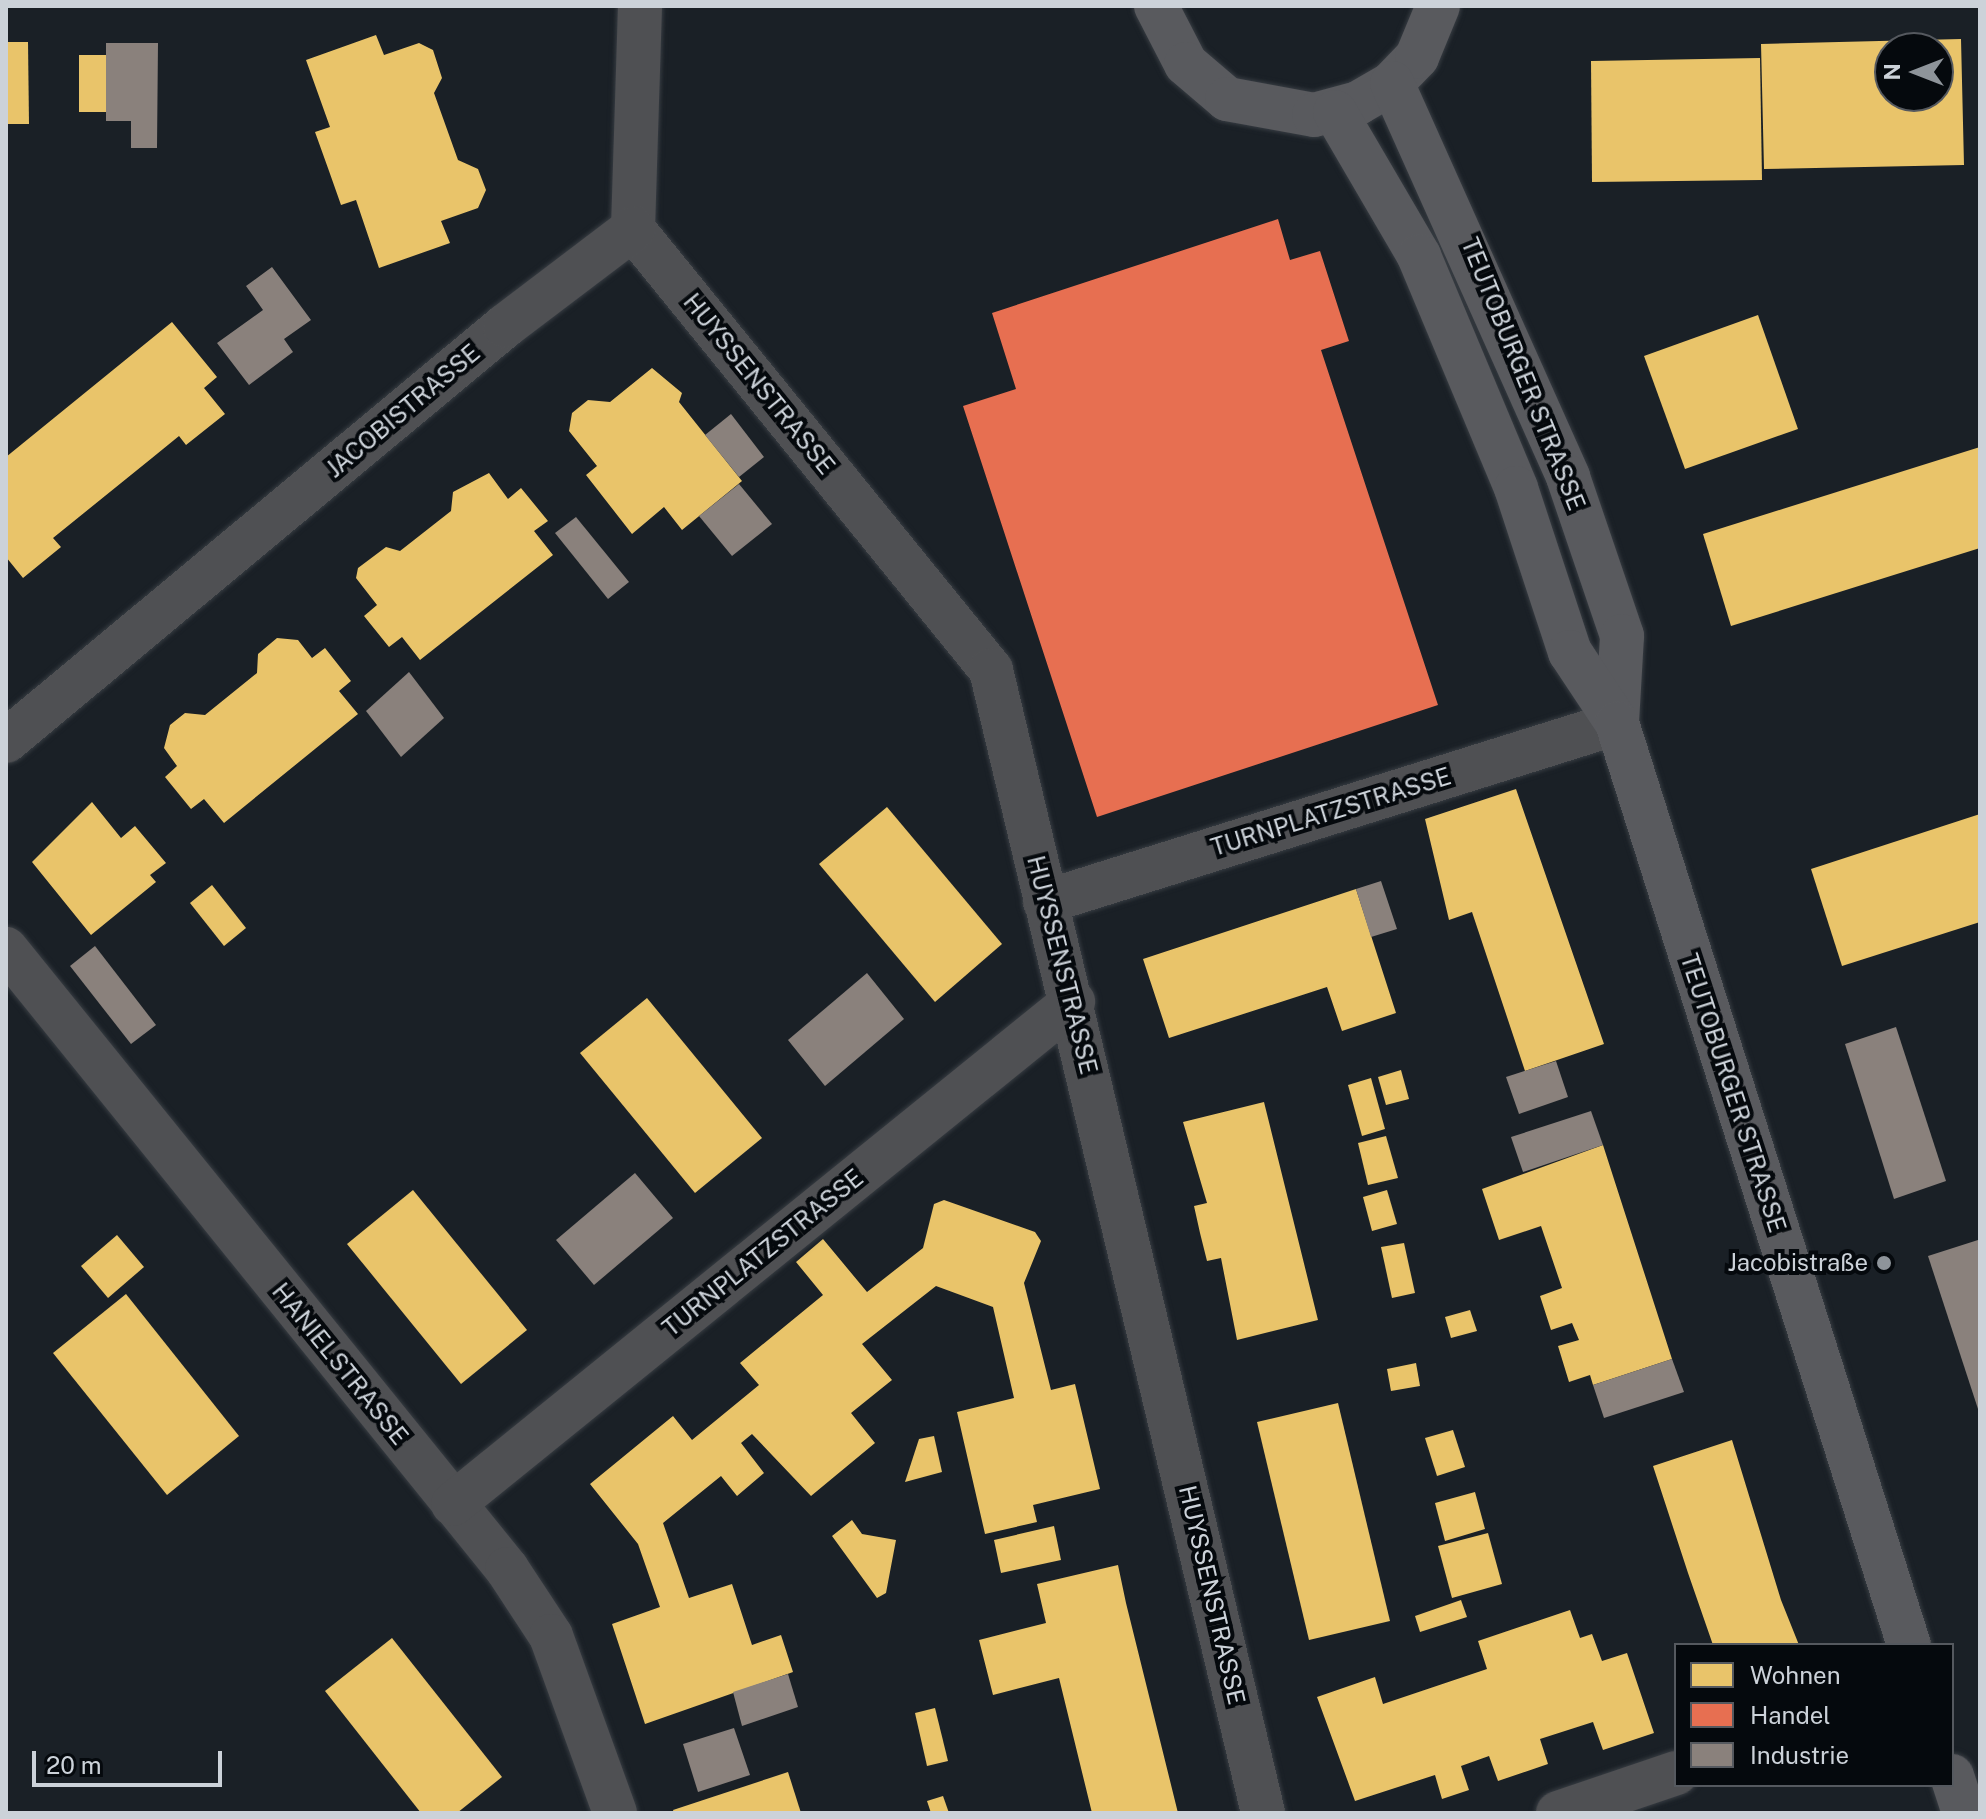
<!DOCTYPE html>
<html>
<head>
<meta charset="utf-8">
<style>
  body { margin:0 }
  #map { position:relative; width:1986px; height:1819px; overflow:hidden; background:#1a2026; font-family:"Public Sans",sans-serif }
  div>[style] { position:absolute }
  .homes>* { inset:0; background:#e9c46a }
  .shops>* { inset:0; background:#e76f51 }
  .industry>* { inset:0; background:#8a817c }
  .roads { filter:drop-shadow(0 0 2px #373c42) drop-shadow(0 0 2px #373c42) }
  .minor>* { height:44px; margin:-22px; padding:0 22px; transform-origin:22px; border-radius:22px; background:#4f5053 }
  .major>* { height:44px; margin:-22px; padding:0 22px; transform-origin:22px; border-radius:22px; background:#595a5e }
  .dots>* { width:22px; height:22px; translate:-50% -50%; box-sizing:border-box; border:4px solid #05090d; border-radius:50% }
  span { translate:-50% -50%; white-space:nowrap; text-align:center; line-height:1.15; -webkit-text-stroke:8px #05090d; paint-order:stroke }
  .street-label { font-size:24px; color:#ccd2d9 }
  .poi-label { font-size:24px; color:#ccd2d9 }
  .right { translate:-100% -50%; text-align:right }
  .frame { position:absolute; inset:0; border:8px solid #ccd2d9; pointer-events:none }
  .legend { position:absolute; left:1674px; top:1643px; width:280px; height:144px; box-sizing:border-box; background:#05090d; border:2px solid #55595f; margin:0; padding:10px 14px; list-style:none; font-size:24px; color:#ccd2d9 }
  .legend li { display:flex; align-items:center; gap:16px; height:40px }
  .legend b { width:40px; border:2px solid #55595f }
  .north { position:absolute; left:1874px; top:32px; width:80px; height:80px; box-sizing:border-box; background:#05090d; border:2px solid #55595f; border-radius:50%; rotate:270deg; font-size:22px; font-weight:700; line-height:32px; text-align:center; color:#ccd2d9 }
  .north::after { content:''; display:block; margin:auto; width:28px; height:36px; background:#8e949a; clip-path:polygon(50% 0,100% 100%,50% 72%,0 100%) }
  .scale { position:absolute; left:32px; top:1751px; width:190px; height:36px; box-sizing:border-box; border:4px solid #ccd2d9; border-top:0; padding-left:10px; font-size:24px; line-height:28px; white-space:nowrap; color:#ccd2d9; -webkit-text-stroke:6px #05090d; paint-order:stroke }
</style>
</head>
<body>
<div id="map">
  <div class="homes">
    <i style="clip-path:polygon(376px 35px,384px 55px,419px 43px,433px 50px,442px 78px,434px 93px,458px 160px,478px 169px,486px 190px,478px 208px,441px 221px,450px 243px,379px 268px,356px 200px,341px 205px,329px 171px,315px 132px,330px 127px,306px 60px)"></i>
    <i style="clip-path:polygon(evenodd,1961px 39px,1964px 165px,1764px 169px,1761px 44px,1961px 39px,1890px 48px,1938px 48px,1938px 96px,1890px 96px,1890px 48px)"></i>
    <i style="clip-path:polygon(6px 42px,28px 42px,29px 124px,6px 124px)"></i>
    <i style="clip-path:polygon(79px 55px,106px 55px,106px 112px,79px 112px)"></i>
    <i style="clip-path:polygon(1760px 58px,1762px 180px,1592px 182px,1591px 61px)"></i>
    <i style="clip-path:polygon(1758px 315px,1798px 429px,1685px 469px,1644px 356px)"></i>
    <i style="clip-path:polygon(172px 322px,217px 377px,204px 388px,225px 414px,186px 445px,179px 436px,152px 458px,53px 538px,61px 547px,23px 578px,6px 557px,6px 457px)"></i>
    <i style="clip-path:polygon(652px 368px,682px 393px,679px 402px,742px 481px,682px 530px,664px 507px,632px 534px,586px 475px,597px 466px,569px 431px,572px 413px,588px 400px,610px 402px)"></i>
    <i style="clip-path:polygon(1980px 447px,1980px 548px,1731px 626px,1703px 534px)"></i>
    <i style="clip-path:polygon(489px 473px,508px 499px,521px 488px,548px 521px,534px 531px,553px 555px,420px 660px,402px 637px,389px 647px,364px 616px,377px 605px,356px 578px,358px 568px,386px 547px,400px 551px,451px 511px,453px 492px)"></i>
    <i style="clip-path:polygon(277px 638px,298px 640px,312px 658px,325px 648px,351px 681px,339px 691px,358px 714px,224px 823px,204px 799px,191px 809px,165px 777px,177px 766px,164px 748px,170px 725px,185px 713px,205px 715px,257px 673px,258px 654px)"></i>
    <i style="clip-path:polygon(1516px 789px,1604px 1044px,1525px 1071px,1472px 912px,1449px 920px,1425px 819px)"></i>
    <i style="clip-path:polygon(92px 802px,121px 838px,135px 826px,166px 863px,150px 875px,156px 882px,91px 935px,32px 862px)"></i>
    <i style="clip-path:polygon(887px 807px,1002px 944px,935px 1002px,819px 864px)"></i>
    <i style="clip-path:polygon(1980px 814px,1980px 922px,1842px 966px,1811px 869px)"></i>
    <i style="clip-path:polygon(212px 885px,246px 928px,224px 946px,190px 903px)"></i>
    <i style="clip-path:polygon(1356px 889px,1396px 1013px,1342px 1031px,1327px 987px,1169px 1038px,1143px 959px)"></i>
    <i style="clip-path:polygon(647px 998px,762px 1138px,695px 1193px,580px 1053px)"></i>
    <i style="clip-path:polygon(1401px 1070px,1409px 1099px,1386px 1105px,1378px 1077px)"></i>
    <i style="clip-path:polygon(1371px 1078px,1385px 1129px,1362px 1136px,1348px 1085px)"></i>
    <i style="clip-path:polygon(1264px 1102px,1318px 1320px,1237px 1340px,1221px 1258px,1207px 1261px,1200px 1233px,1194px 1206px,1207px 1203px,1183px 1122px)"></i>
    <i style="clip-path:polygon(1386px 1136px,1398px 1178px,1368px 1185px,1358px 1143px)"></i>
    <i style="clip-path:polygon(1603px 1145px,1672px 1359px,1593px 1385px,1590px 1375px,1569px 1382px,1558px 1346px,1579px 1340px,1572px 1323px,1551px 1330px,1540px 1296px,1562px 1288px,1541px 1226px,1499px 1240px,1482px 1189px)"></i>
    <i style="clip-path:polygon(413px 1190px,527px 1330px,461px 1384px,347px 1244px)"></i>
    <i style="clip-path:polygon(1387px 1190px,1397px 1224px,1372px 1231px,1363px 1197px)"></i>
    <i style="clip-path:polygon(944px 1200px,1035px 1232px,1041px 1241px,1024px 1283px,1051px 1390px,1075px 1384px,1100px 1489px,1033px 1505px,1037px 1522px,985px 1534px,957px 1412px,1014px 1398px,993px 1307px,936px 1286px,862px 1344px,892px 1380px,851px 1413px,875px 1443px,811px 1496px,752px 1434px,741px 1443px,764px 1473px,737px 1496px,721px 1476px,663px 1523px,689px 1598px,732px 1584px,752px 1645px,781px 1635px,793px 1672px,645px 1724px,612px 1624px,660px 1607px,638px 1544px,590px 1484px,673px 1416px,692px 1440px,759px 1385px,740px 1363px,823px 1295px,796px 1262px,823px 1239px,867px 1292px,923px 1248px,934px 1204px)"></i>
    <i style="clip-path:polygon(117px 1235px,144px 1267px,108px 1298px,81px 1266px)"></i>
    <i style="clip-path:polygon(1404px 1243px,1415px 1293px,1392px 1298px,1381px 1247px)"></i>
    <i style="clip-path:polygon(126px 1294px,239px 1436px,167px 1495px,53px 1353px)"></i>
    <i style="clip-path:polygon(1470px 1310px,1477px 1331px,1451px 1338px,1445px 1317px)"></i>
    <i style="clip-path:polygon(1416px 1363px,1420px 1386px,1391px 1391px,1387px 1369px)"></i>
    <i style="clip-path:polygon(1338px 1403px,1390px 1621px,1309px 1640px,1257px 1422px)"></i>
    <i style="clip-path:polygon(1453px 1430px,1465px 1467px,1437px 1476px,1425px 1438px)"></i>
    <i style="clip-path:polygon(934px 1436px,942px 1472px,905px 1482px,919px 1439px)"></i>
    <i style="clip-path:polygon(1732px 1440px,1781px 1600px,1799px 1645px,1713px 1645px,1688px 1573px,1653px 1466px)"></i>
    <i style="clip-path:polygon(1475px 1492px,1485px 1529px,1445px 1541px,1435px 1503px)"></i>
    <i style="clip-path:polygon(852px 1520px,862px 1534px,896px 1540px,886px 1593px,877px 1598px,832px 1536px)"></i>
    <i style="clip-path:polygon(1054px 1526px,1061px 1560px,1001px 1573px,994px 1540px)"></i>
    <i style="clip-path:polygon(1488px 1533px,1502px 1584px,1452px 1598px,1438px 1546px)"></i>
    <i style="clip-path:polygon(1118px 1565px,1126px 1603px,1178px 1813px,1092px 1813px,1059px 1678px,993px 1695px,979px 1640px,1046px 1623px,1037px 1584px)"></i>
    <i style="clip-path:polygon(1461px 1600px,1467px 1617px,1420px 1632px,1415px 1616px)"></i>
    <i style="clip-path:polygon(1570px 1610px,1580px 1638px,1592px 1634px,1602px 1661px,1627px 1653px,1654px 1733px,1603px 1750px,1593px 1722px,1540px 1739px,1548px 1764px,1498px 1781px,1489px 1756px,1461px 1766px,1469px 1790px,1442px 1799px,1435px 1775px,1355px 1801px,1317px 1697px,1375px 1677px,1383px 1704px,1487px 1669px,1478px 1641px)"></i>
    <i style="clip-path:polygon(392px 1638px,502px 1777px,457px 1813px,421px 1813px,325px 1691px)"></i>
    <i style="clip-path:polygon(935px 1708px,948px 1761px,927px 1766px,915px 1713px)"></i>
    <i style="clip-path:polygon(788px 1772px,801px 1813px,674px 1813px,673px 1810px)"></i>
    <i style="clip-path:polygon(943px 1796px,949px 1813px,931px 1813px,927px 1801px)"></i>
  </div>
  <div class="shops">
    <i style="clip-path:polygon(1278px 219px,1290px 260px,1320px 251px,1349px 341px,1321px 350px,1438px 705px,1097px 817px,963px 406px,1016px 389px,992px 313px)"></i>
  </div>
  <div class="industry">
    <i style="clip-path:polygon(106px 43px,158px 43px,157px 148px,131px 148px,131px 121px,106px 121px)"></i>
    <i style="clip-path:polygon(272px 267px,311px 320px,284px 339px,293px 352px,249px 385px,217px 343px,263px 310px,246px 286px)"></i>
    <i style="clip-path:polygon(731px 414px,764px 457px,739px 477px,705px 435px)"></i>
    <i style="clip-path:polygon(739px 484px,772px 524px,732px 556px,699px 516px)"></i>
    <i style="clip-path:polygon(576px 517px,629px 582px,608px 599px,555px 533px)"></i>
    <i style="clip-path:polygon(409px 672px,444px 718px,401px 757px,366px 711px)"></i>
    <i style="clip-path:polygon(1381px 881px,1397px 929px,1371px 937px,1356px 889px)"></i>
    <i style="clip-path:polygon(95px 946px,156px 1025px,131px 1044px,70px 966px)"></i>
    <i style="clip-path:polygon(867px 973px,904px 1019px,825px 1086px,788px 1040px)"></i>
    <i style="clip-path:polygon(1896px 1027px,1946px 1181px,1894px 1199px,1845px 1044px)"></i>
    <i style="clip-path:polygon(1556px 1061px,1568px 1097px,1519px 1114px,1506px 1077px)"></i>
    <i style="clip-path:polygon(1591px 1111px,1603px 1145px,1523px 1172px,1511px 1137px)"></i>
    <i style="clip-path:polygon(635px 1173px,673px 1218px,594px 1285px,556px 1240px)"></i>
    <i style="clip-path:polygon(1978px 1240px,1980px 1245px,1979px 1412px,1928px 1256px)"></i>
    <i style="clip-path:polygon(1672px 1359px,1684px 1392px,1604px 1418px,1593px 1385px)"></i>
    <i style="clip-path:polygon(788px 1674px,798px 1707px,742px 1726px,733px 1692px)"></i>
    <i style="clip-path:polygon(734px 1728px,750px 1775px,698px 1792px,683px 1744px)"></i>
  </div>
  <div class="roads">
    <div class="minor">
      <i style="left:633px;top:229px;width:568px;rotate:50.93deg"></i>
      <i style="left:991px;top:670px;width:1175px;rotate:76.61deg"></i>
      <i style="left:633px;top:229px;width:223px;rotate:-88.2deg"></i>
      <i style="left:6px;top:741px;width:649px;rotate:-39.75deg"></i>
      <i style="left:505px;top:326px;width:161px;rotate:-37.2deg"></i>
      <i style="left:1045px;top:902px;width:599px;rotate:-17.38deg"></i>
      <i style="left:6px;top:949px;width:797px;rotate:51.06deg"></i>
      <i style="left:507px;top:1569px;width:80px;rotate:56.7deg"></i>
      <i style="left:551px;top:1636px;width:188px;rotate:70.1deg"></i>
      <i style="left:453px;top:1504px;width:798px;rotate:-39deg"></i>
      <i style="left:1558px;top:1813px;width:125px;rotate:-18.7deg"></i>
    </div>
    <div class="major">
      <i style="left:1156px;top:6px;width:65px;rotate:62.7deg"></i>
      <i style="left:1186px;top:64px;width:54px;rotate:40.5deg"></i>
      <i style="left:1227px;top:99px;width:88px;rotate:10.4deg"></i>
      <i style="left:1314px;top:115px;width:46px;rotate:-15.3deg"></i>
      <i style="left:1358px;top:103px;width:39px;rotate:-30deg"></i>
      <i style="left:1392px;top:83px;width:36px;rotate:-46deg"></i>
      <i style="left:1417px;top:57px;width:55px;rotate:-67.6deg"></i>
      <i style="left:1392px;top:83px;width:432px;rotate:65.9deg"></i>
      <i style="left:1568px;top:477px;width:168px;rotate:71.2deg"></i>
      <i style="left:1622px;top:636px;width:87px;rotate:93.3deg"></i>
      <i style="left:1335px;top:112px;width:167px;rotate:59.7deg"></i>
      <i style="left:1419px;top:256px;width:251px;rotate:67.3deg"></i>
      <i style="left:1516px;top:488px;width:173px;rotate:71.8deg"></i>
      <i style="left:1570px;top:652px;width:85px;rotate:56.5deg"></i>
      <i style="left:1617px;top:723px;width:967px;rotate:72.43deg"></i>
      <i style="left:1952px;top:1776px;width:39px;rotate:72deg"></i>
    </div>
  </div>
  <div class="dots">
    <i style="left:1884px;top:1263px;background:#8e949a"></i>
  </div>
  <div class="street-label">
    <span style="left:1523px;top:374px;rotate:68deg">TEUTOBURGER STRASSE</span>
    <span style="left:759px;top:384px;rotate:51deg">HUYSSENSTRASSE</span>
    <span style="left:403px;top:411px;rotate:-40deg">JACOBISTRASSE</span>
    <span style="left:1331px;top:812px;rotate:-17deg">TURNPLATZSTRASSE</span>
    <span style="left:1062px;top:965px;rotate:76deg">HUYSSENSTRASSE</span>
    <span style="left:1733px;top:1093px;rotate:72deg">TEUTOBURGER STRASSE</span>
    <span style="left:763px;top:1253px;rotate:-39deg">TURNPLATZSTRASSE</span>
    <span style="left:340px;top:1364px;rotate:51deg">HANIELSTRASSE</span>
    <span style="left:1212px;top:1595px;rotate:77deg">HUYSSENSTRASSE</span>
  </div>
  <div class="poi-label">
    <span class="right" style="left:1868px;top:1263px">Jacobistraße</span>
  </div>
  <div class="frame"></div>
  <ul class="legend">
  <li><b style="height:22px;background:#e9c46a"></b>Wohnen</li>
  <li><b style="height:22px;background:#e76f51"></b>Handel</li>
  <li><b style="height:22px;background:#8a817c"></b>Industrie</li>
  </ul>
  <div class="north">N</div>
  <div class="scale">20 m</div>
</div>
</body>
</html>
